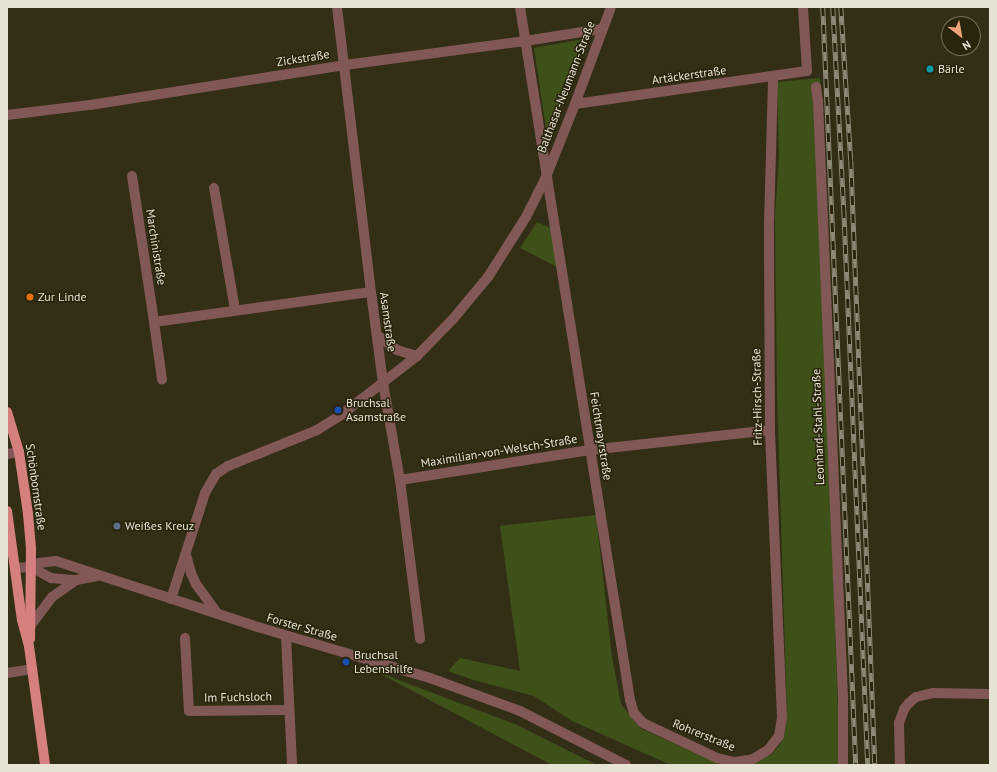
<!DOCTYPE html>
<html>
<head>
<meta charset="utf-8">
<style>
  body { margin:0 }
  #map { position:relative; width:997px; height:772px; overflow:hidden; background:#332e16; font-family:"PT Sans",sans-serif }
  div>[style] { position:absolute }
  .green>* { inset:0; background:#3e5119 }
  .minor>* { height:10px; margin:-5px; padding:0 5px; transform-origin:5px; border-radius:5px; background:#825857 }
  .major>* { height:10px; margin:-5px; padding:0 5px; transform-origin:5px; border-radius:5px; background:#d5807f }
  .rail>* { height:4.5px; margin-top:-2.25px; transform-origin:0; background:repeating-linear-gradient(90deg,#29240c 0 9px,#8e8a78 0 18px); box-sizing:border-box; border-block:1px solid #8e8a78 }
  .dots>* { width:11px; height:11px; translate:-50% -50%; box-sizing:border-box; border:2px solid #29240c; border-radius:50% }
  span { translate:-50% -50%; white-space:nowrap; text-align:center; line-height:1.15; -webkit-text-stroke:3px #29240c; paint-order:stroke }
  .street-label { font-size:12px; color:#e6e3d5 }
  .poi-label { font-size:12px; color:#e6e3d5 }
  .left { translate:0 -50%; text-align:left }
  .frame { position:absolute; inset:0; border:8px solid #e6e3d5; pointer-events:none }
  .north { position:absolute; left:941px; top:16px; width:40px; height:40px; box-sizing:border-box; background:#29240c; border:1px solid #75705c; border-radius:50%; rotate:149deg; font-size:11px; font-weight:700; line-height:16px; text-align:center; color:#e6e3d5 }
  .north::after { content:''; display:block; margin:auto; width:14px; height:18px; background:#f0a279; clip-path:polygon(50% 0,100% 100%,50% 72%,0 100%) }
</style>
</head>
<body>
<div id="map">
  <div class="green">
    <i style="clip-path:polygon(584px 39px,551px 126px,546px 128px,534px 48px)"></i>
    <i style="clip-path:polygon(820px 78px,823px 114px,820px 208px,840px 765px,750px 765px,772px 754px,779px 746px,784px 737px,787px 717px,777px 392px,775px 217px,779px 156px,777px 82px)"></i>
    <i style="clip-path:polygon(537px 222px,551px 228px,559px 268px,520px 248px)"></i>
    <i style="clip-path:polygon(596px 515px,612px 657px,621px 704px,640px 728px,715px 762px,725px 765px,671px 765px,572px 721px,534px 696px,473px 680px,448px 671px,460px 658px,520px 671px,500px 526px)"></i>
    <i style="clip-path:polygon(375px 671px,517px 725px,597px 765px,552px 765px)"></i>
  </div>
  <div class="minor">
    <i style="left:337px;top:7px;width:287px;rotate:83.2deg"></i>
    <i style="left:371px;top:292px;width:92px;rotate:82.5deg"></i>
    <i style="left:383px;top:383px;width:98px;rotate:80.1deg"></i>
    <i style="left:400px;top:480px;width:160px;rotate:82.8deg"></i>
    <i style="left:520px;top:7px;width:702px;rotate:80.98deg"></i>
    <i style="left:630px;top:700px;width:14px;rotate:73deg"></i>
    <i style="left:634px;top:713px;width:13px;rotate:48deg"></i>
    <i style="left:643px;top:723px;width:82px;rotate:25.3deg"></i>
    <i style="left:717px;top:758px;width:18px;rotate:13deg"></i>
    <i style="left:735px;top:762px;width:18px;rotate:-9deg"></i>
    <i style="left:753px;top:759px;width:17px;rotate:-31deg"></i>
    <i style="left:768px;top:750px;width:18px;rotate:-52deg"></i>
    <i style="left:779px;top:736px;width:18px;rotate:-81deg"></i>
    <i style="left:782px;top:718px;width:288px;rotate:-92.4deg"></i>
    <i style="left:770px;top:430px;width:206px;rotate:-90.3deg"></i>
    <i style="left:769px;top:224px;width:147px;rotate:-88.4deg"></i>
    <i style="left:816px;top:87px;width:14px;rotate:82deg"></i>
    <i style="left:818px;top:101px;width:597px;rotate:87.6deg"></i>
    <i style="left:843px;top:697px;width:68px;rotate:90deg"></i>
    <i style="left:575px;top:104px;width:234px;rotate:-8.1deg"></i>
    <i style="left:807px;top:71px;width:64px;rotate:-93.6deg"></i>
    <i style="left:7px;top:115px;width:84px;rotate:-6.9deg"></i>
    <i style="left:90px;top:105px;width:258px;rotate:-8.9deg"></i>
    <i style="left:345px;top:65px;width:182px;rotate:-7.6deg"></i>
    <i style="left:525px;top:41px;width:78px;rotate:-8.9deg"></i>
    <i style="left:132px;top:176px;width:148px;rotate:81.4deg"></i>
    <i style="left:154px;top:322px;width:219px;rotate:-7.9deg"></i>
    <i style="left:214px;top:188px;width:124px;rotate:80.2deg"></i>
    <i style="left:154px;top:322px;width:58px;rotate:82deg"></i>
    <i style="left:377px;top:335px;width:25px;rotate:37deg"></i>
    <i style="left:397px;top:350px;width:21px;rotate:17deg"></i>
    <i style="left:7px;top:454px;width:12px;rotate:-9deg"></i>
    <i style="left:400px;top:480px;width:192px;rotate:-9deg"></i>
    <i style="left:590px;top:450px;width:181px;rotate:-6.3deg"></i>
    <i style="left:186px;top:555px;width:19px;rotate:74deg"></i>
    <i style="left:191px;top:573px;width:12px;rotate:66deg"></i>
    <i style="left:196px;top:584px;width:37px;rotate:54deg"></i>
    <i style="left:31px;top:567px;width:23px;rotate:29deg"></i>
    <i style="left:51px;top:578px;width:25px;rotate:5deg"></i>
    <i style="left:76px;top:580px;width:22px;rotate:-10deg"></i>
    <i style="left:15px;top:568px;width:16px;rotate:-4deg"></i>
    <i style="left:31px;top:567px;width:9px;rotate:-27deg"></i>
    <i style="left:39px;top:563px;width:17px;rotate:-7deg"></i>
    <i style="left:56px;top:561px;width:213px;rotate:18.1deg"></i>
    <i style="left:258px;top:627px;width:179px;rotate:16.5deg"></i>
    <i style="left:430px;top:678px;width:96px;rotate:20.1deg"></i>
    <i style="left:520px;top:711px;width:119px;rotate:27deg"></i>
    <i style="left:171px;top:599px;width:111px;rotate:-72.2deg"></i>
    <i style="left:205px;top:493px;width:22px;rotate:-60deg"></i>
    <i style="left:216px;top:474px;width:14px;rotate:-34deg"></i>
    <i style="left:228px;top:466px;width:96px;rotate:-22deg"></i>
    <i style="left:317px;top:430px;width:28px;rotate:-32deg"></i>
    <i style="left:341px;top:415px;width:96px;rotate:-37.8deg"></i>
    <i style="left:417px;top:356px;width:52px;rotate:-45.8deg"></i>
    <i style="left:453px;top:319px;width:55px;rotate:-50.2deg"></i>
    <i style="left:488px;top:277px;width:71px;rotate:-57.7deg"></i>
    <i style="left:526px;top:217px;width:45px;rotate:-63.4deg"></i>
    <i style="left:546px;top:177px;width:79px;rotate:-68.3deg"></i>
    <i style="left:575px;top:104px;width:103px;rotate:-69.6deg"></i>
    <i style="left:31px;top:625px;width:35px;rotate:-53deg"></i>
    <i style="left:52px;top:597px;width:29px;rotate:-35deg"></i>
    <i style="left:286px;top:636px;width:129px;rotate:87.3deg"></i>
    <i style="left:185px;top:638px;width:73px;rotate:86.9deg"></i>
    <i style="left:189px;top:711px;width:100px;rotate:-0.6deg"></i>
    <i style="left:7px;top:673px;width:25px;rotate:-9deg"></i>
    <i style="left:900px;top:765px;width:42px;rotate:-91.4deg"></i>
    <i style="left:899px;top:723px;width:15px;rotate:-70deg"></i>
    <i style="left:904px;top:709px;width:8px;rotate:-50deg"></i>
    <i style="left:909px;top:703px;width:9px;rotate:-41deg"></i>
    <i style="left:916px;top:697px;width:17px;rotate:-13deg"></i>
    <i style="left:933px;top:693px;width:57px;rotate:1deg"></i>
  </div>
  <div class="major">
    <i style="left:7px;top:412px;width:42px;rotate:73.3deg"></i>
    <i style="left:19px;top:452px;width:63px;rotate:81.7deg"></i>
    <i style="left:28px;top:514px;width:34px;rotate:85deg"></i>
    <i style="left:31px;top:548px;width:91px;rotate:90.6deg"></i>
    <i style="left:7px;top:511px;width:110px;rotate:82.2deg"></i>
    <i style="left:22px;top:620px;width:27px;rotate:75deg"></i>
    <i style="left:29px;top:646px;width:120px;rotate:82.3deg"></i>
  </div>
  <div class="rail">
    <i style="left:823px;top:7px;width:759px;rotate:87.51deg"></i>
    <i style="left:833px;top:7px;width:202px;rotate:86.9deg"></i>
    <i style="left:844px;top:209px;width:557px;rotate:87.53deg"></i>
    <i style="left:841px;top:7px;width:153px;rotate:86.3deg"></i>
    <i style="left:851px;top:160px;width:605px;rotate:87.73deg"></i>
  </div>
  <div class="dots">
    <i style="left:930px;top:69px;background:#0f9aa8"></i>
    <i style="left:30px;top:297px;background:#e8710a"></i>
    <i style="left:338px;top:410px;background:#1a4fb4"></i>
    <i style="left:117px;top:526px;background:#5c6f8a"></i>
    <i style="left:346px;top:662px;background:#1a4fb4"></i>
  </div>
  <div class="street-label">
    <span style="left:303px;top:58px;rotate:-9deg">Zickstraße</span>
    <span style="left:689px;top:75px;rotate:-8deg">Artäckerstraße</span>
    <span style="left:566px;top:87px;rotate:-69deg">Balthasar-Neumann-Straße</span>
    <span style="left:156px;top:247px;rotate:81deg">Marchinistraße</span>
    <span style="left:388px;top:322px;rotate:82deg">Asamstraße</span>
    <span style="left:757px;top:397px;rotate:-91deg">Fritz-Hirsch-Straße</span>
    <span style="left:818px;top:427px;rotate:-92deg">Leonhard-Stahl-Straße</span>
    <span style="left:601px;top:436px;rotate:81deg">Feichtmayrstraße</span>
    <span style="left:499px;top:451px;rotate:-9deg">Maximilian-von-Welsch-Straße</span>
    <span style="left:36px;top:487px;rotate:82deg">Schönbornstraße</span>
    <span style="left:302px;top:627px;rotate:16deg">Forster Straße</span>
    <span style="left:238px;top:697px;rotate:-1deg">Im Fuchsloch</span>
    <span style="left:704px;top:735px;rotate:22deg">Rohrerstraße</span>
  </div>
  <div class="poi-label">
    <span class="left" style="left:938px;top:69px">Bärle</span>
    <span class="left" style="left:38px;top:297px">Zur Linde</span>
    <span class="left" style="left:346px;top:410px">Bruchsal<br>Asamstraße</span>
    <span class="left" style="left:125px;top:526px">Weißes Kreuz</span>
    <span class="left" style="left:354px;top:662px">Bruchsal<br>Lebenshilfe</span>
  </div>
  <div class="frame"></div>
  <div class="north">N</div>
</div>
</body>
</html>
